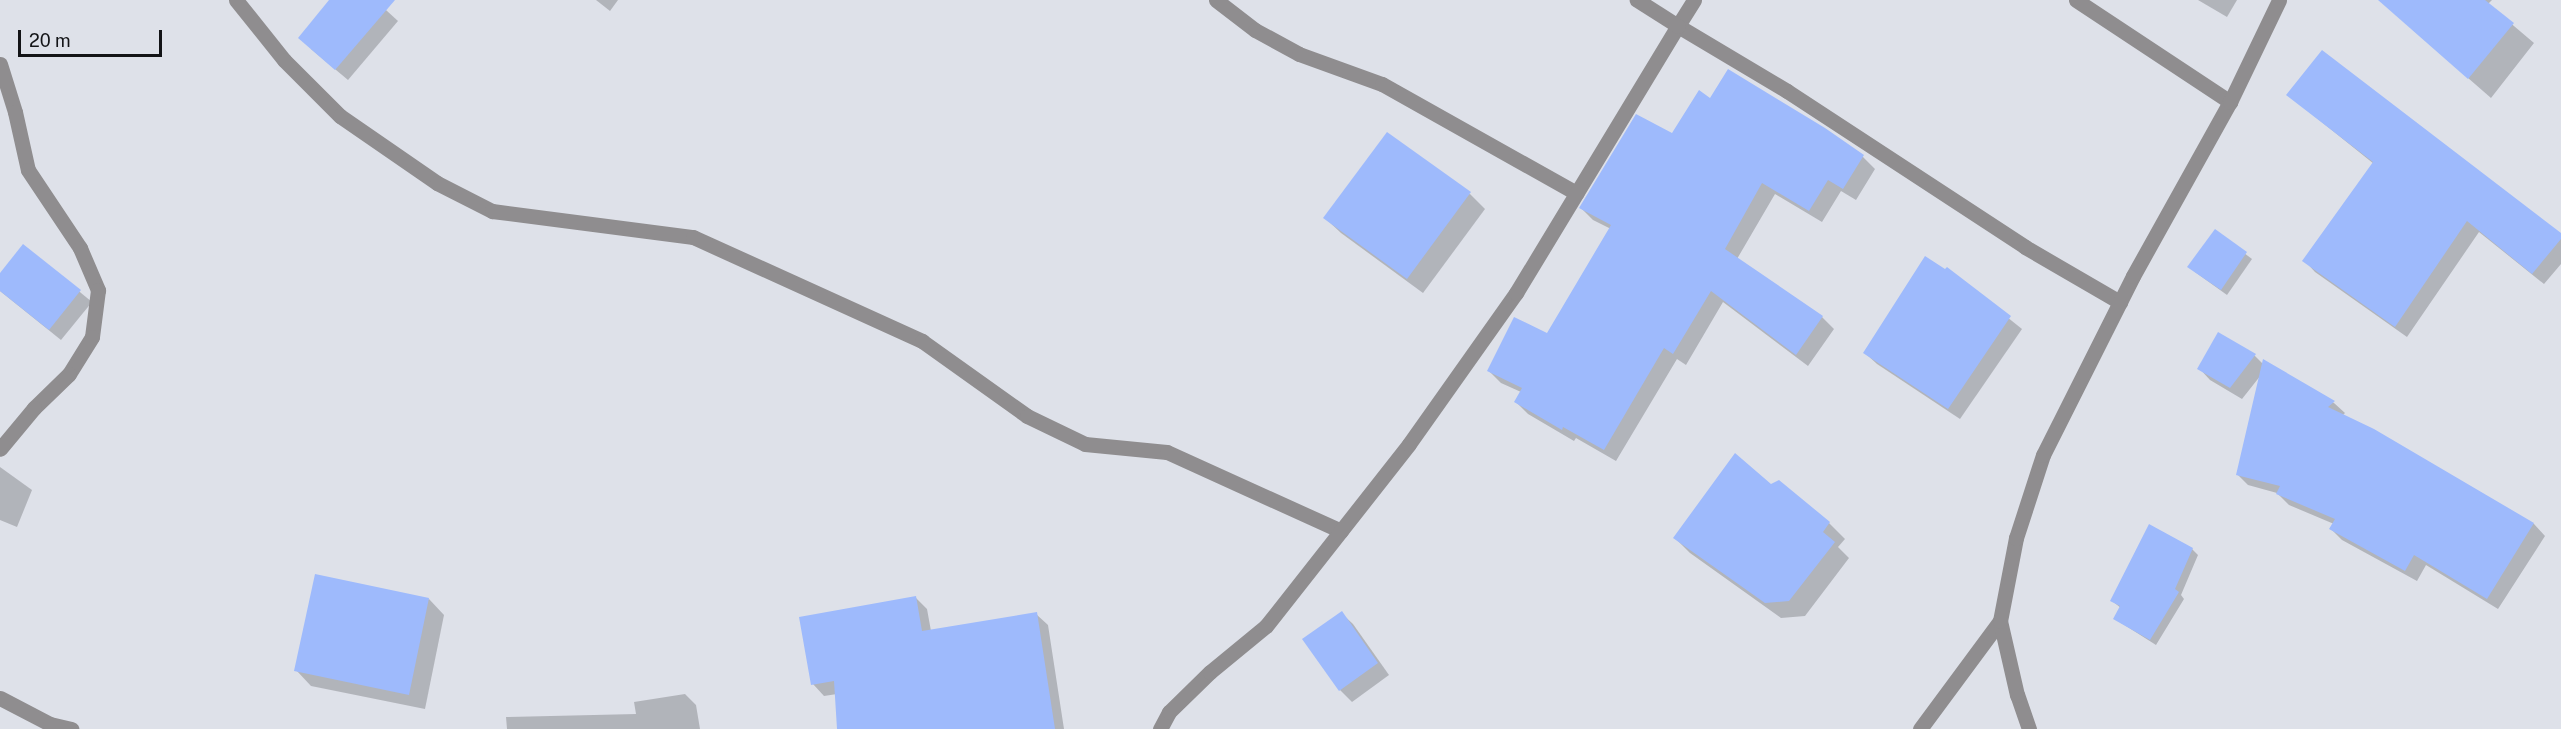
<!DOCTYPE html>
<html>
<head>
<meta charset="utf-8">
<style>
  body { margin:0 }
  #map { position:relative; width:2561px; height:729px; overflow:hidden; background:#dee1e9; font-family:"Public Sans",sans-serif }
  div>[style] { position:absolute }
  .shadow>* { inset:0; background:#0003 }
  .building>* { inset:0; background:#9ebafc }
  .minor>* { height:15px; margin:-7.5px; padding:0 7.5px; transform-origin:7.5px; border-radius:7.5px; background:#8f8d8f }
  span { translate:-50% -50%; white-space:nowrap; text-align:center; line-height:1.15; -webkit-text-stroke:4.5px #dee1e9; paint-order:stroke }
  .scale { position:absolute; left:18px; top:30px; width:144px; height:27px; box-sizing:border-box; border:3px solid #131417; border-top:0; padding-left:8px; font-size:18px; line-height:21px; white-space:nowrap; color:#131417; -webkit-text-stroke:4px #dee1e9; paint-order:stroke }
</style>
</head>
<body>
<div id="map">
  <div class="shadow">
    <i style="clip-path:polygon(331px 0,375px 0,398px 21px,348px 80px,311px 49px)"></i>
    <i style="clip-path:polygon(596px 0,618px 0,610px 11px)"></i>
    <i style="clip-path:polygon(2198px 0,2237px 0,2227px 17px)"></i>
    <i style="clip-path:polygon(2418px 0,2492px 0,2488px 4px,2534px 43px,2491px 98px,2413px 30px)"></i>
    <i style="clip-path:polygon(2288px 95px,2561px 234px,2561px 264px,2544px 284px,2479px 232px,2407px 337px,2315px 272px,2304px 260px,2374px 164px)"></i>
    <i style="clip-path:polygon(1711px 100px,1863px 157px,1875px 169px,1856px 200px,1841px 191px,1822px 222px,1775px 194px,1737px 259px,1822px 317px,1834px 329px,1808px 366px,1723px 302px,1686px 365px,1677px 359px,1616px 461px,1576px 438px,1574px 441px,1528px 414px,1516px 402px,1521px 392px,1501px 383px,1489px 371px,1548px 335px,1611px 229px,1593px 220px,1581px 208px,1673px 135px)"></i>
    <i style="clip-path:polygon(1470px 194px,1485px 209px,1423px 293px,1341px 233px,1325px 218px)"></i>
    <i style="clip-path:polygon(2215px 231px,2252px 259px,2227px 295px,2195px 272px)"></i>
    <i style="clip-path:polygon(24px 246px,92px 302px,61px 340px,0 291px,0 276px)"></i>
    <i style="clip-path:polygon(1947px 269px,2022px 329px,1960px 419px,1877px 364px,1865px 353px)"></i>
    <i style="clip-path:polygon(2219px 334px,2255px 356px,2263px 364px,2264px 361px,2334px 403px,2345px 413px,2342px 416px,2373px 430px,2534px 524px,2545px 536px,2498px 609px,2426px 565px,2417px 581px,2342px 540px,2331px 529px,2334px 524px,2289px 505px,2277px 493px,2248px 485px,2237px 474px,2261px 375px,2242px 399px,2210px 380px,2199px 368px)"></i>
    <i style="clip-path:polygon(0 467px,32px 490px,17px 527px,0 520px)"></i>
    <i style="clip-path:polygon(1770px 485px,1829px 523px,1845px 539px,1838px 547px,1849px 558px,1805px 616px,1781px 618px,1690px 553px,1675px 538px)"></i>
    <i style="clip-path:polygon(2192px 549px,2198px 555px,2181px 595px,2184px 599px,2156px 645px,2115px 619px,2121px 608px,2112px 601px)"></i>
    <i style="clip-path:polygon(916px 598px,927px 609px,931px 631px,1036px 614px,1048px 625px,1064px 729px,838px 729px,837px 694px,824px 696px,813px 684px)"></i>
    <i style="clip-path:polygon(429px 599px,444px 615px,425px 709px,311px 686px,296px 670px)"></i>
    <i style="clip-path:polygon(1341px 613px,1353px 624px,1389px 675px,1352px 702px,1340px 690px,1304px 640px)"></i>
    <i style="clip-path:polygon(685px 694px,696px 705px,700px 729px,507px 729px,506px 717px,636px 714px,634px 702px)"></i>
  </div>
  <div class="building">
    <i style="clip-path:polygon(329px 0,395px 0,335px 70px,298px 38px)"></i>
    <i style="clip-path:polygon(2378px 0,2485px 0,2514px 23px,2468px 79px)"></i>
    <i style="clip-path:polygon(2322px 50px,2561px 233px,2561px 239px,2532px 274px,2467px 221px,2395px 327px,2302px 261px,2373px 162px,2286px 95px)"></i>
    <i style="clip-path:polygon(1728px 69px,1825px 128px,1864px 155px,1843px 189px,1828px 180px,1809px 211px,1762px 183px,1725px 249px,1823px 316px,1796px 355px,1711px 291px,1673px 354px,1664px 348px,1604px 450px,1563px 427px,1562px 430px,1514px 402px,1522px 388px,1487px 371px,1514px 317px,1547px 333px,1611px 225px,1579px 208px,1636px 114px,1672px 133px,1699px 90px,1710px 98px)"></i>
    <i style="clip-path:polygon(1387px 132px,1471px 192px,1407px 279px,1323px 218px)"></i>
    <i style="clip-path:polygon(2215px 229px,2247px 252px,2221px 290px,2187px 267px)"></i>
    <i style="clip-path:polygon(23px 244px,81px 290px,49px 330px,0 291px,0 273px)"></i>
    <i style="clip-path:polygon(1925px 256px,1945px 269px,1947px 267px,2011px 316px,1948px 409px,1863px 353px)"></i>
    <i style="clip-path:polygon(2218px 332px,2256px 354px,2230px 388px,2197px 369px)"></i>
    <i style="clip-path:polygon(2263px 359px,2335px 401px,2328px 407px,2374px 429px,2534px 523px,2487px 599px,2414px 555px,2405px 571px,2329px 529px,2335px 519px,2276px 494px,2280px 486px,2236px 475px)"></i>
    <i style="clip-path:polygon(1735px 453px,1771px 484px,1779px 480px,1830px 522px,1823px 532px,1835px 542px,1789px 601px,1765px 603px,1673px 538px)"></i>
    <i style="clip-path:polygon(2149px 524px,2193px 548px,2175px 589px,2179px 592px,2150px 640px,2113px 619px,2120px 606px,2110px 601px)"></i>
    <i style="clip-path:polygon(315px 574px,429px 598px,409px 695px,294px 671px)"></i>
    <i style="clip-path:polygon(916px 596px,922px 631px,1037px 612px,1055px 729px,837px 729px,834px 681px,811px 685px,799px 617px)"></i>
    <i style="clip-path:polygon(1342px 611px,1378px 663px,1339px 691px,1302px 639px)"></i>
  </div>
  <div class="minor">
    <i style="left:236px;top:0;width:77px;rotate:51.3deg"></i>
    <i style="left:284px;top:60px;width:79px;rotate:45deg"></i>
    <i style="left:340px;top:116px;width:118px;rotate:34.6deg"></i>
    <i style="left:437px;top:183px;width:62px;rotate:27deg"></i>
    <i style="left:492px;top:211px;width:203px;rotate:7.4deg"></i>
    <i style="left:693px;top:237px;width:252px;rotate:24.4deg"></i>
    <i style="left:922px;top:341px;width:129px;rotate:35.5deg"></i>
    <i style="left:1027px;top:416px;width:64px;rotate:25.8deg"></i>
    <i style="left:1085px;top:444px;width:82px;rotate:5.6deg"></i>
    <i style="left:1167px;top:452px;width:191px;rotate:24.4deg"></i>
    <i style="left:1216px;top:0;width:49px;rotate:37.6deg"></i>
    <i style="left:1255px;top:30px;width:50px;rotate:28.6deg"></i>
    <i style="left:1299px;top:54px;width:88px;rotate:19.9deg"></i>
    <i style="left:1382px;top:84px;width:223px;rotate:29.3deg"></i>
    <i style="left:1694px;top:0;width:31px;rotate:122deg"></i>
    <i style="left:1678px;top:26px;width:127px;rotate:30.8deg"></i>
    <i style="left:1787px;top:91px;width:285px;rotate:33.2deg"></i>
    <i style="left:2025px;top:247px;width:110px;rotate:30.1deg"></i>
    <i style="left:2076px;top:0;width:185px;rotate:33.5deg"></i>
    <i style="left:0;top:64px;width:50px;rotate:72.6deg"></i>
    <i style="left:15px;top:112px;width:59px;rotate:77.4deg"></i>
    <i style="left:28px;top:170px;width:94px;rotate:56.3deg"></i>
    <i style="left:80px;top:248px;width:46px;rotate:66.8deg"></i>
    <i style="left:98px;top:290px;width:47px;rotate:97.3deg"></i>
    <i style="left:92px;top:337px;width:44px;rotate:121.9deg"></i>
    <i style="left:69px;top:374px;width:49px;rotate:135.8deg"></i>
    <i style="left:34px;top:408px;width:53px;rotate:129.7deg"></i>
    <i style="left:0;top:698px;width:56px;rotate:27.5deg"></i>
    <i style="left:50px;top:724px;width:22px;rotate:13deg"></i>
    <i style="left:1160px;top:729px;width:19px;rotate:-62deg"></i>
    <i style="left:1169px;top:712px;width:57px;rotate:-44.3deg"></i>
    <i style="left:1210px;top:672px;width:72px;rotate:-39.4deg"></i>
    <i style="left:1266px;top:626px;width:231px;rotate:-51.8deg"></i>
    <i style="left:1409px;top:444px;width:185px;rotate:-54.7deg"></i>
    <i style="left:1516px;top:293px;width:312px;rotate:-58.8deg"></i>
    <i style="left:1678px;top:26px;width:49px;rotate:-147.6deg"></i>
    <i style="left:1920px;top:729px;width:134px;rotate:-53.5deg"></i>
    <i style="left:2029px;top:729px;width:36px;rotate:-109deg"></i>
    <i style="left:2017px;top:695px;width:76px;rotate:-102.9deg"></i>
    <i style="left:2000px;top:621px;width:85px;rotate:-79.1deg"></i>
    <i style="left:2016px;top:538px;width:87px;rotate:-72deg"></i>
    <i style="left:2043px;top:455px;width:200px;rotate:-63.3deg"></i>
    <i style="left:2133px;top:276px;width:199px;rotate:-60.9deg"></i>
    <i style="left:2230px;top:102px;width:113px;rotate:-64.3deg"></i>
  </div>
  <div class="scale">20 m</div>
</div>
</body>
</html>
